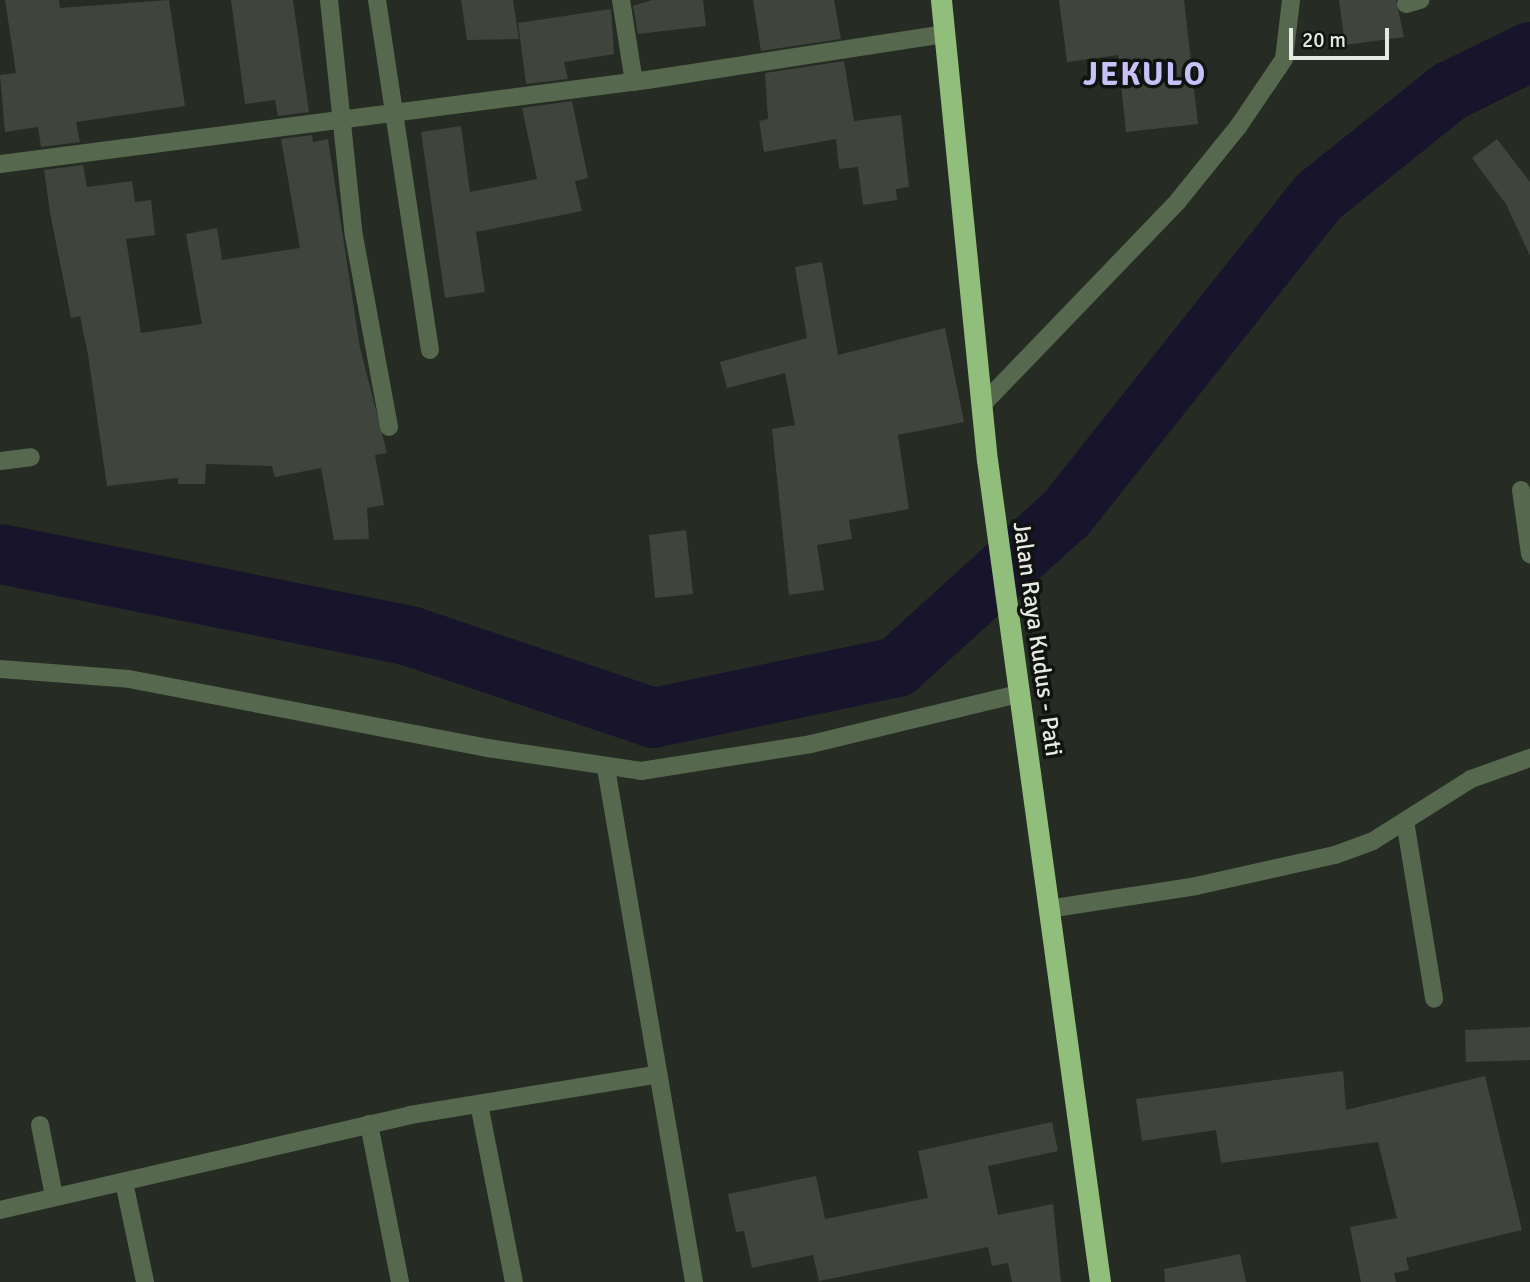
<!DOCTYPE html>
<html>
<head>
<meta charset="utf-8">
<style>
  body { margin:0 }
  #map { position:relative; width:1530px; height:1282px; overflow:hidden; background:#262c23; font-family:Signika,sans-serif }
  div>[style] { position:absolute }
  .river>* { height:60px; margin:-30px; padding:0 30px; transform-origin:30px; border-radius:30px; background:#18142b }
  .building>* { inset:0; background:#3f453c }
  .minor>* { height:18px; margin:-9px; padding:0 9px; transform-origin:9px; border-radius:9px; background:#56684d }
  .highway>* { height:21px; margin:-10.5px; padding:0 10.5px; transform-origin:10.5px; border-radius:10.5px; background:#91be7a }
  span { translate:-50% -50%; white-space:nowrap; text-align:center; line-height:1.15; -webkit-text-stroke:7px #111310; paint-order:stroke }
  .street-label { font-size:24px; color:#e6eae4 }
  .district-label { font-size:32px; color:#c8c0f9; font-weight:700; letter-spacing:2px }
  .scale { position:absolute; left:1289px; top:28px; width:100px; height:32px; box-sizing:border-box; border:4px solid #e6eae4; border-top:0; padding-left:9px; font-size:21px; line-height:24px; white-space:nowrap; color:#e6eae4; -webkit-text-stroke:5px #111310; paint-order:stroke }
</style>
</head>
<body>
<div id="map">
  <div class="river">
    <i style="left:0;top:554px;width:418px;rotate:11.3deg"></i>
    <i style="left:410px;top:636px;width:256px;rotate:18.6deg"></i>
    <i style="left:653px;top:718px;width:249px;rotate:-11.8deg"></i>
    <i style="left:897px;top:667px;width:228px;rotate:-42.2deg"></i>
    <i style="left:1066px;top:514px;width:405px;rotate:-51.5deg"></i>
    <i style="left:1318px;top:197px;width:169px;rotate:-38.8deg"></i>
    <i style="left:1450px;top:91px;width:89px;rotate:-26deg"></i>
  </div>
  <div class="building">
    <i style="clip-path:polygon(5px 0,59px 0,60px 8px,169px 0,185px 106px,76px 122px,80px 142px,41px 147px,38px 127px,5px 132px,0 75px,16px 73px)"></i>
    <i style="clip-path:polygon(231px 0,293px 0,309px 112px,278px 116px,275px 100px,245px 104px)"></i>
    <i style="clip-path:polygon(461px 0,513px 0,519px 39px,467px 40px)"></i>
    <i style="clip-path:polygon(652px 0,703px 0,706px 26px,638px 34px,633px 6px)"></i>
    <i style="clip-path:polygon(753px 0,834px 0,841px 39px,761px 51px)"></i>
    <i style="clip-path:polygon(1059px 0,1184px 0,1198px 124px,1126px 132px,1118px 55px,1067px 62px)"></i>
    <i style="clip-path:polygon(1339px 0,1396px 0,1404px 37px,1345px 45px)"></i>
    <i style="clip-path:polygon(611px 9px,614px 54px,564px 62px,568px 79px,526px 84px,518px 23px)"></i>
    <i style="clip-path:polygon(844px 61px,854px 121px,901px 115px,909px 187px,896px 189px,897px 200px,863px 205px,858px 167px,839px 169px,836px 139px,764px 152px,759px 121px,768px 119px,765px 73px)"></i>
    <i style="clip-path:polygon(572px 101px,588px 178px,575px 181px,582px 211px,476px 232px,485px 292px,445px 298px,421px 132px,461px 126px,470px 192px,537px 179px,522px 108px)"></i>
    <i style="clip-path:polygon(312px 135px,313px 142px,328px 139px,360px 348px,387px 453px,375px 455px,384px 505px,367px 508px,369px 539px,334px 540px,321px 468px,275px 477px,272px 466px,206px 464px,205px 484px,178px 484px,178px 478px,107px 486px,88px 355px,80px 316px,71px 318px,50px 213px,44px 170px,83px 165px,87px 187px,132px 181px,135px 202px,151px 200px,155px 235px,126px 239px,141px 333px,202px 324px,186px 234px,217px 228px,222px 260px,300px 248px,281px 139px)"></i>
    <i style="clip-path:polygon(1497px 139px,1530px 182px,1530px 256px,1506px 204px,1472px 158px)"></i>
    <i style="clip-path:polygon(822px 262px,838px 355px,945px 328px,964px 422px,898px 435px,909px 509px,849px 520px,852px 539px,817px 545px,824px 590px,789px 595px,772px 429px,795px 425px,785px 373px,727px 388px,720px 362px,807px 338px,795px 267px)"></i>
    <i style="clip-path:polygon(686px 530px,693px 594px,655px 598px,649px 535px)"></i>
    <i style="clip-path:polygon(1530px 1027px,1530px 1060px,1466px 1062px,1465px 1030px)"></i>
    <i style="clip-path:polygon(1343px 1071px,1346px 1110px,1485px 1076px,1522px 1230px,1406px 1258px,1409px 1270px,1394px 1273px,1396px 1282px,1361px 1282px,1350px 1227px,1397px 1218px,1378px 1142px,1221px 1163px,1216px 1130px,1142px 1141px,1136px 1099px)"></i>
    <i style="clip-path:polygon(1052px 1122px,1058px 1151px,988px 1166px,998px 1215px,1053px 1204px,1061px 1282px,1012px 1282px,1008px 1263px,992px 1266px,988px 1247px,819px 1281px,813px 1255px,752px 1268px,744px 1231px,736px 1232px,728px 1194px,816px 1176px,825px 1219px,928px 1198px,918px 1151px)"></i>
    <i style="clip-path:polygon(1240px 1254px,1246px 1282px,1165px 1282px,1164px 1269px)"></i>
  </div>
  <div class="minor">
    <i style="left:329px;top:0;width:237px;rotate:84deg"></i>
    <i style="left:354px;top:236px;width:194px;rotate:79.6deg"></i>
    <i style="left:377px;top:0;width:354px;rotate:81.4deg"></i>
    <i style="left:621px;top:0;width:83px;rotate:81deg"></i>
    <i style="left:1406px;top:4px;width:15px;rotate:-16deg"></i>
    <i style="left:0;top:164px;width:652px;rotate:-7.4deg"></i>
    <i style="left:647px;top:80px;width:302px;rotate:-8.8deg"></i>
    <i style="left:982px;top:405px;width:283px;rotate:-46.1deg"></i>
    <i style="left:1178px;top:201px;width:95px;rotate:-51deg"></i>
    <i style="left:1238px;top:127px;width:82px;rotate:-55.9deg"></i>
    <i style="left:1284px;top:59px;width:59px;rotate:-83.2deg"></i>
    <i style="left:0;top:461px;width:31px;rotate:-7deg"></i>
    <i style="left:1521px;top:490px;width:65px;rotate:82deg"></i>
    <i style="left:0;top:669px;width:129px;rotate:4.4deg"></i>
    <i style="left:129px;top:679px;width:366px;rotate:10.9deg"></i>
    <i style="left:488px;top:748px;width:155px;rotate:8.5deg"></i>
    <i style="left:641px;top:771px;width:172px;rotate:-9deg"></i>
    <i style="left:811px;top:744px;width:213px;rotate:-13.6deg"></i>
    <i style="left:606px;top:768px;width:521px;rotate:80.28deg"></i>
    <i style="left:1405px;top:821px;width:180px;rotate:80.7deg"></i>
    <i style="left:1048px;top:909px;width:150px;rotate:-8.8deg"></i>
    <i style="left:1196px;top:886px;width:142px;rotate:-12.6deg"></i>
    <i style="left:1335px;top:855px;width:40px;rotate:-20.2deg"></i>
    <i style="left:1373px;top:841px;width:116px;rotate:-32.3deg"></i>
    <i style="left:1471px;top:779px;width:63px;rotate:-19.6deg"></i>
    <i style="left:479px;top:1104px;width:181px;rotate:78.9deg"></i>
    <i style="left:369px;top:1124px;width:161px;rotate:78.9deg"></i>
    <i style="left:40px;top:1125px;width:72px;rotate:78.8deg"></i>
    <i style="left:124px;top:1182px;width:102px;rotate:78.1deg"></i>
    <i style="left:0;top:1210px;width:421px;rotate:-13deg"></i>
    <i style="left:410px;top:1115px;width:248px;rotate:-9.3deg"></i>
  </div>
  <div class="highway">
    <i style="left:941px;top:0;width:462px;rotate:84.3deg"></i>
    <i style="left:987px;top:460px;width:830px;rotate:82.17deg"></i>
  </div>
  <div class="street-label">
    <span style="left:1037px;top:639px;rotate:82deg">Jalan Raya Kudus - Pati</span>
  </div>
  <div class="district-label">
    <span style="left:1145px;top:75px">JEKULO</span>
  </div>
  <div class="scale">20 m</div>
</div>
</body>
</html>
